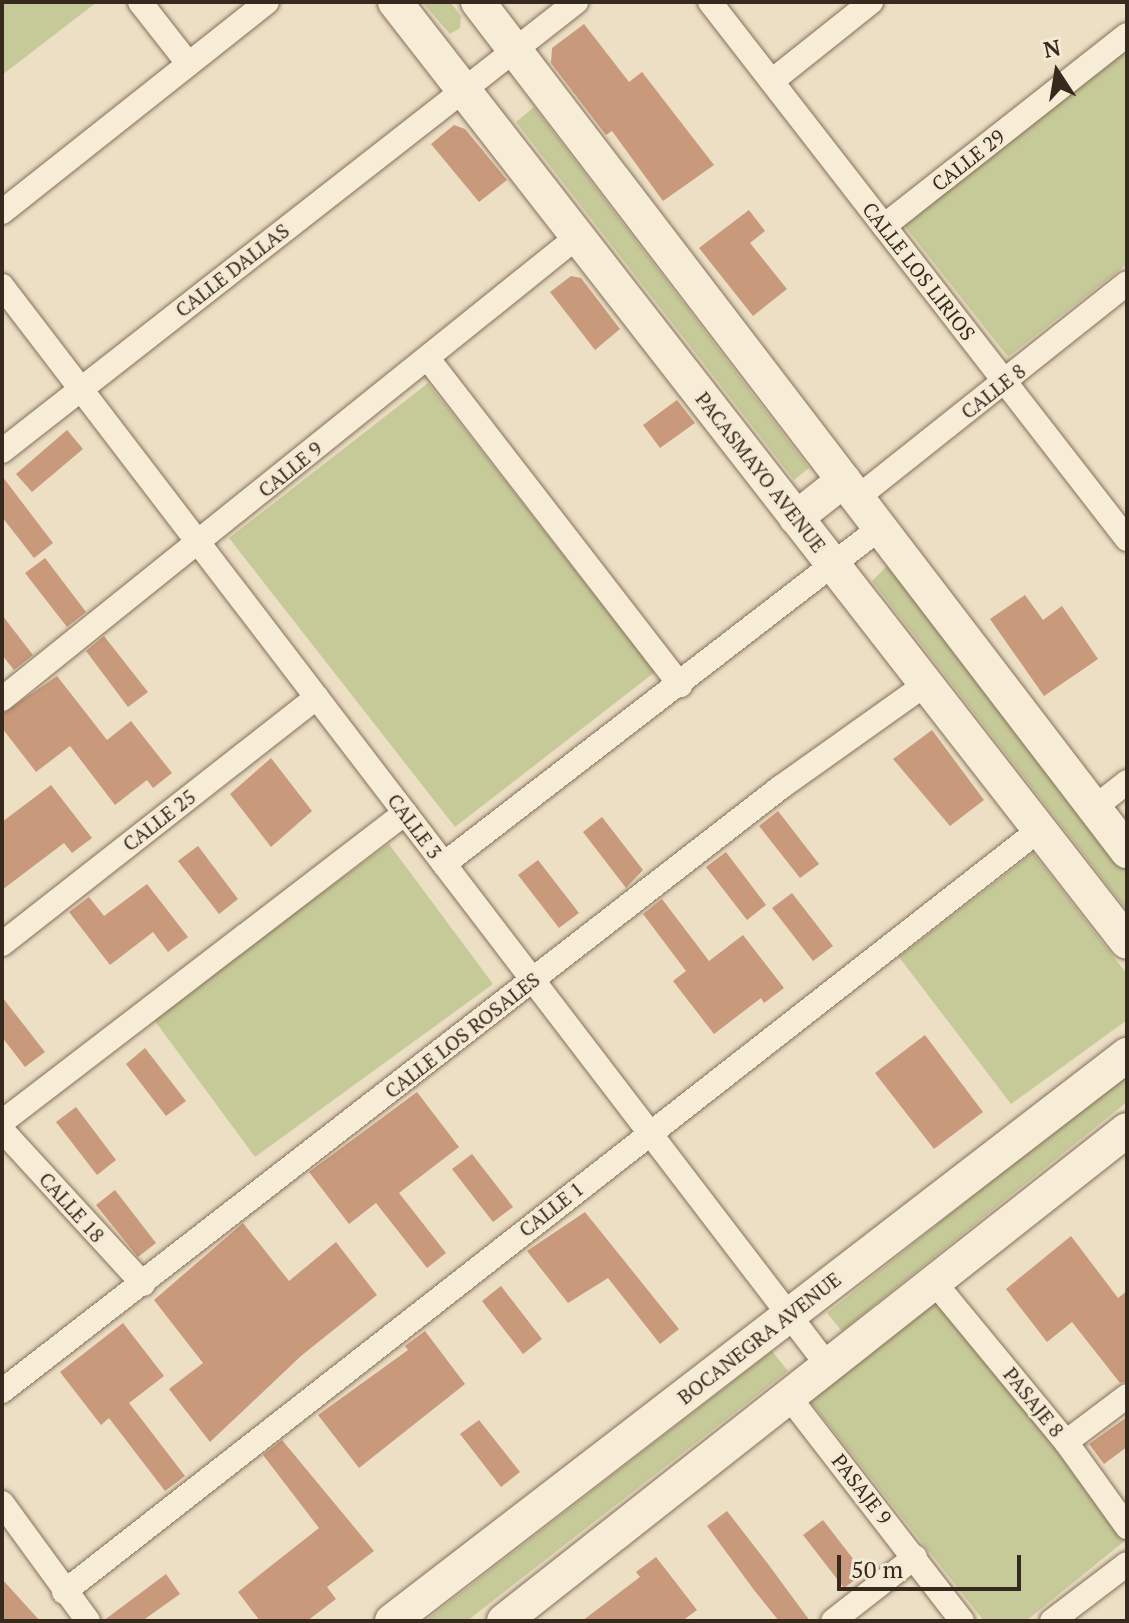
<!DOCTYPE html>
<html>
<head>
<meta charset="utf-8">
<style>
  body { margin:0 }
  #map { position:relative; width:1129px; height:1623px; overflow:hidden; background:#ecdfc4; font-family:"PT Serif",serif }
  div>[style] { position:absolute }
  .green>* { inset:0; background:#c6ca98 }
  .building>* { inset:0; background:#c9997b }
  .roads { filter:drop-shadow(0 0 2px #86705b) drop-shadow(0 0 2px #86705b) }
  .street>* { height:24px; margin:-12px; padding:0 12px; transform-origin:12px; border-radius:12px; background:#f7edd6 }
  .secondary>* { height:34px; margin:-17px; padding:0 17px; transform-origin:17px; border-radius:17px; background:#f7edd6 }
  span { translate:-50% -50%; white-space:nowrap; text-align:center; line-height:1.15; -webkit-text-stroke:6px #f4e9d3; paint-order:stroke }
  .street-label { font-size:20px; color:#36291e }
  .frame { position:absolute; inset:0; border:4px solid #36291e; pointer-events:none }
  .north { position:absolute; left:1017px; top:32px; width:80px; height:80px; -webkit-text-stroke:6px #f4e9d3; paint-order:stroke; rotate:348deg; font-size:22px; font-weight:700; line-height:32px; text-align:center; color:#36291e }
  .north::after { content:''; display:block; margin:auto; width:28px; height:36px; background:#36291e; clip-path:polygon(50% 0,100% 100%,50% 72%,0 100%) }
  .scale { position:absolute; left:837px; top:1555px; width:184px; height:36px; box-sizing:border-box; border:4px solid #36291e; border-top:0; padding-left:10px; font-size:24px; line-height:28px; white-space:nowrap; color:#36291e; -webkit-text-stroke:6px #f4e9d3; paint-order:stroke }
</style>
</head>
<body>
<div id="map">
  <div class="green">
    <i style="clip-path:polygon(2px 2px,97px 2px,2px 75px)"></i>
    <i style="clip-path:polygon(422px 2px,450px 2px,461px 16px,460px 28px,450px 34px)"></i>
    <i style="clip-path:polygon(1127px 50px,1127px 264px,1008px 357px,904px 225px)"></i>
    <i style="clip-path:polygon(534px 107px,809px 468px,794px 480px,516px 122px)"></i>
    <i style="clip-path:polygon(428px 383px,655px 672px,455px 827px,229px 538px)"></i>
    <i style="clip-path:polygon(888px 565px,900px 571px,1127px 868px,1127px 910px,872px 581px)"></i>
    <i style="clip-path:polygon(389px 844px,493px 984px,255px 1157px,152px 1017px)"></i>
    <i style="clip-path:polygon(1033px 853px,1127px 974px,1127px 1020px,1011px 1104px,899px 957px)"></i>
    <i style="clip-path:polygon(1127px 1072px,1127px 1102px,842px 1331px,827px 1313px)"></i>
    <i style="clip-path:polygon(939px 1298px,1127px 1539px,1026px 1621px,984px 1621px,810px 1401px)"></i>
    <i style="clip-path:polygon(772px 1351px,788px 1371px,467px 1621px,425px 1621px)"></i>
  </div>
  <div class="building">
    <i style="clip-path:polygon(584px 24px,629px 82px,642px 72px,714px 165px,663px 201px,612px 131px,606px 135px,551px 63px,552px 48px)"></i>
    <i style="clip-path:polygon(454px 125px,465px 129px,507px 180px,479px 202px,431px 144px)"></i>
    <i style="clip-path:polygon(749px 210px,765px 231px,750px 243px,787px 289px,753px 316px,699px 248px)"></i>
    <i style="clip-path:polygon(571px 276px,581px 278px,620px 329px,595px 350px,550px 292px)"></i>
    <i style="clip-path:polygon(677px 400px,695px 423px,660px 448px,643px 425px)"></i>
    <i style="clip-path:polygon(67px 430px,83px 449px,32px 492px,16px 474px)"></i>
    <i style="clip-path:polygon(2px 476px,53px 543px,34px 558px,2px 517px)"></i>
    <i style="clip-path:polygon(45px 558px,86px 612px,67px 627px,25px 573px)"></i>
    <i style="clip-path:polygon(1025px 595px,1043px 620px,1062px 606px,1098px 659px,1044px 696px,990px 619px)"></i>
    <i style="clip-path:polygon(2px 615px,33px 655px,14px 670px,2px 655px)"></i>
    <i style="clip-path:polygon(104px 636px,148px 692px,128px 707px,86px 651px)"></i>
    <i style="clip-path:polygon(57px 676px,107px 740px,131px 721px,172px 773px,153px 788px,147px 780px,115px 805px,70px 746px,36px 772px,2px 728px,2px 714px)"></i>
    <i style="clip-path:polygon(932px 730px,984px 800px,950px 826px,893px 759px)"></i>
    <i style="clip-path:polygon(271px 758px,312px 811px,271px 847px,230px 794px)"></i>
    <i style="clip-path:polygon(51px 785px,92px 838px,72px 853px,64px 843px,2px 890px,2px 822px)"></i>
    <i style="clip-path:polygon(778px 811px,819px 864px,800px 878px,759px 826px)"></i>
    <i style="clip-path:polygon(602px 817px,643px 870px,626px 888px,583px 832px)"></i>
    <i style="clip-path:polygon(198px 846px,238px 899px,219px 914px,178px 861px)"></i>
    <i style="clip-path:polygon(726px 852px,766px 905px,747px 920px,706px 867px)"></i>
    <i style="clip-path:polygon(538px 860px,579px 913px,559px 928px,518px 875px)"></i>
    <i style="clip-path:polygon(147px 884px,188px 937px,168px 952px,153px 932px,110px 965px,69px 912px,89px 897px,104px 916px)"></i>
    <i style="clip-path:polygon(792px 893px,833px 946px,813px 961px,772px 908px)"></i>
    <i style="clip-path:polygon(662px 899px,709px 961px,743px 935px,784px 988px,764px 1003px,761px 998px,714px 1034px,673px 981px,686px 971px,643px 914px)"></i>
    <i style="clip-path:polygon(2px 997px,45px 1052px,25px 1067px,2px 1037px)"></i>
    <i style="clip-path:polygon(925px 1035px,983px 1112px,934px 1149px,875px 1073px)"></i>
    <i style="clip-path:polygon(145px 1048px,186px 1101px,166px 1116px,126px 1064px)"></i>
    <i style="clip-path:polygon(417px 1092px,459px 1147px,399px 1193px,446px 1253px,427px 1268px,376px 1203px,349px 1224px,309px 1172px)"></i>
    <i style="clip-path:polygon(76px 1107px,116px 1160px,97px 1175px,56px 1122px)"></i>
    <i style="clip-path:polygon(472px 1154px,513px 1207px,493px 1222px,452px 1169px)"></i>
    <i style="clip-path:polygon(115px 1190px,156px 1243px,138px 1257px,96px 1205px)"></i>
    <i style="clip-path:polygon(585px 1212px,679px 1329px,660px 1344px,608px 1278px,568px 1303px,527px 1251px)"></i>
    <i style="clip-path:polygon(243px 1223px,289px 1281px,336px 1242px,377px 1295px,301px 1356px,210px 1442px,169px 1389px,203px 1363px,154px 1300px)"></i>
    <i style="clip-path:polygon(1071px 1236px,1118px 1298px,1127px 1291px,1127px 1381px,1120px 1383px,1072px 1322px,1047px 1342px,1006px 1289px)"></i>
    <i style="clip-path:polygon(501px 1286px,542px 1339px,523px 1354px,482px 1301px)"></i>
    <i style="clip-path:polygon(123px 1323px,164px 1376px,129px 1403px,185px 1476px,165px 1491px,109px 1418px,101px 1425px,60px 1372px)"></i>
    <i style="clip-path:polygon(425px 1331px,465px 1384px,359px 1468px,318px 1415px,408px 1350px,405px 1346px)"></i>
    <i style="clip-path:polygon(1127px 1417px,1127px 1447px,1104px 1464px,1089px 1444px)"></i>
    <i style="clip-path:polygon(479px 1420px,520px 1472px,501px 1487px,460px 1434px)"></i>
    <i style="clip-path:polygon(282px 1440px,374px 1551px,327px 1587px,336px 1599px,307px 1621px,260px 1621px,238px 1592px,319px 1528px,263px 1455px)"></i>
    <i style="clip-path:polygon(727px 1511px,768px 1564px,810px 1621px,779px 1621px,754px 1590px,707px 1526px)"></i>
    <i style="clip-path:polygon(823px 1520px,864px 1573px,844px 1588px,803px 1535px)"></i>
    <i style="clip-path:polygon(656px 1557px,697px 1610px,682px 1621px,582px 1621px,640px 1577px,636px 1572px)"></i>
    <i style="clip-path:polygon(166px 1574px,180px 1594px,142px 1621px,103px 1621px)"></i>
    <i style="clip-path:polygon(2px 1579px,40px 1621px,2px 1621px)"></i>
  </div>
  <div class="roads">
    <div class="street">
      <i style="left:140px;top:2px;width:76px;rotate:51.9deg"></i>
      <i style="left:710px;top:2px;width:680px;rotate:52.17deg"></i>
      <i style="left:772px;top:81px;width:127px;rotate:-38.6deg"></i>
      <i style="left:2px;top:212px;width:338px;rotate:-38.4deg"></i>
      <i style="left:884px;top:226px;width:309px;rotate:-38.2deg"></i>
      <i style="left:2px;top:286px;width:1360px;rotate:52.59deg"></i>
      <i style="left:429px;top:360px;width:411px;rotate:52.3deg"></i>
      <i style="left:2px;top:451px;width:729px;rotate:-38.03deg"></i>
      <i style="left:857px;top:498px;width:345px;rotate:-38.5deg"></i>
      <i style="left:2px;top:699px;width:738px;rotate:-38.78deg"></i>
      <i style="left:1094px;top:808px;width:42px;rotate:-38.2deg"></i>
      <i style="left:444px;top:864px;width:550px;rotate:-37.62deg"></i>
      <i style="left:2px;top:944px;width:400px;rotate:-38.1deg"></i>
      <i style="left:2px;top:1122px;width:508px;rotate:-37.48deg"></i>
      <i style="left:2px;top:1130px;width:209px;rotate:47.5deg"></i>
      <i style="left:934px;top:1282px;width:207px;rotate:50.5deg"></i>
      <i style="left:1066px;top:1442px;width:105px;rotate:54.3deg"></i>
      <i style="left:2px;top:1391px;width:986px;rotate:-37.79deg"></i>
      <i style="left:781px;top:787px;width:178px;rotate:-35.4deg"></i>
      <i style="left:789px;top:1397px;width:283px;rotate:52.3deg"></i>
      <i style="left:1066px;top:1442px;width:76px;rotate:-37deg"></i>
      <i style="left:2px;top:1503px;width:146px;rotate:53.9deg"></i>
      <i style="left:64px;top:1592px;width:1237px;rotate:-38.01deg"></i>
      <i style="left:833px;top:1621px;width:104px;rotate:-38deg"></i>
      <i style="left:1052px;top:1621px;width:94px;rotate:-37.2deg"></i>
    </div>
    <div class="secondary">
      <i style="left:395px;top:2px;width:1191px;rotate:52.09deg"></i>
      <i style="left:478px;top:2px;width:1069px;rotate:52.6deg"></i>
      <i style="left:796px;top:518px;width:61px;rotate:-38.4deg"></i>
      <i style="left:392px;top:1621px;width:928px;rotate:-37.6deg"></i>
      <i style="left:504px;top:1621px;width:793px;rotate:-38.24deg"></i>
    </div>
  </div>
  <div class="street-label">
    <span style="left:968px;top:160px;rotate:-38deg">CALLE 29</span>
    <span style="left:232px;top:270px;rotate:-38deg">CALLE DALLAS</span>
    <span style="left:919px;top:271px;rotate:52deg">CALLE LOS LIRIOS</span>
    <span style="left:993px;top:391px;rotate:-38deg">CALLE 8</span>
    <span style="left:290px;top:469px;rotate:-39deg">CALLE 9</span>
    <span style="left:761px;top:472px;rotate:52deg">PACASMAYO AVENUE</span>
    <span style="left:159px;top:820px;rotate:-38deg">CALLE 25</span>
    <span style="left:415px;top:826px;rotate:53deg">CALLE 3</span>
    <span style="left:462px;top:1035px;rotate:-38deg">CALLE LOS ROSALES</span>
    <span style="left:72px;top:1207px;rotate:48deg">CALLE 18</span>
    <span style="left:551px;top:1209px;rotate:-38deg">CALLE 1</span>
    <span style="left:759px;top:1338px;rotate:-38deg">BOCANEGRA AVENUE</span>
    <span style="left:1034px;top:1402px;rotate:51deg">PASAJE 8</span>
    <span style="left:862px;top:1489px;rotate:52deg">PASAJE 9</span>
  </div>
  <div class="frame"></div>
  <div class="north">N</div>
  <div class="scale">50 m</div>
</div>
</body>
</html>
